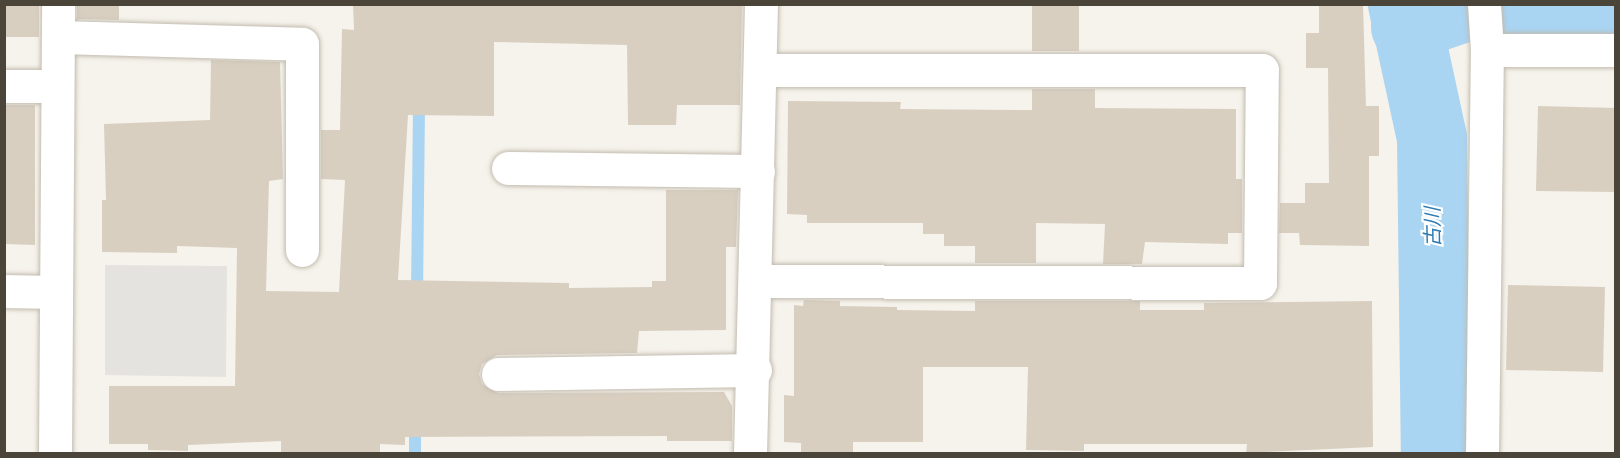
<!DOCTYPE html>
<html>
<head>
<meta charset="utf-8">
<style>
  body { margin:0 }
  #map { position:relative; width:1620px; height:458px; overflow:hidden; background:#f6f3ec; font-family:Arial,"Noto Sans JP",sans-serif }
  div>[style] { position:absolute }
  .parking>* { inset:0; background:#e5e3e0 }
  .stream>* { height:12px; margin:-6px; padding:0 6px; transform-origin:6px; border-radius:6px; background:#a9d4f2 }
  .river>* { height:70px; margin:-35px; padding:0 35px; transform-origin:35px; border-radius:35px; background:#a9d4f2 }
  .building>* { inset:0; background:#d8cfc1 }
  .roads { filter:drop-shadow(0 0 2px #c2bbae) drop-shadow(0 0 2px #c2bbae) }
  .minor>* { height:33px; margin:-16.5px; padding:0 16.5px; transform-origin:16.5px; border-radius:16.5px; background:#fff }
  span { translate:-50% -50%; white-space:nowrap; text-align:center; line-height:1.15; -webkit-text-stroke:4.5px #fff; paint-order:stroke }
  .water-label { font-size:20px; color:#2e7ab2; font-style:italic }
  .frame { position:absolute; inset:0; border:6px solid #4b4439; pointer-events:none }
</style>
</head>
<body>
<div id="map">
  <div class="parking">
    <i style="clip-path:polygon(105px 265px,227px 266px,226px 377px,105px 375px)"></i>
  </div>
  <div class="stream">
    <i style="left:417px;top:296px;width:195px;rotate:-89.4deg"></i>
    <i style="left:415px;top:454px;width:32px;rotate:-90deg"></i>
  </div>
  <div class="river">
    <i style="left:1403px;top:4px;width:137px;rotate:77.8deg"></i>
    <i style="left:1432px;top:138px;width:316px;rotate:89.3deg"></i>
    <i style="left:1406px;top:27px;width:65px;rotate:-19deg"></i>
    <i style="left:1467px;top:6px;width:151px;rotate:8.4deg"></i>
  </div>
  <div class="building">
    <i style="clip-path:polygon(4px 4px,39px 4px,39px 37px,4px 37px)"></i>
    <i style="clip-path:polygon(77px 4px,119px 4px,119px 20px,77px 19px)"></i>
    <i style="clip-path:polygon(353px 4px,742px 4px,740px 105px,677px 105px,676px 125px,628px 125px,627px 45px,494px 42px,494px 116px,408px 115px,398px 280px,569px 283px,569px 288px,652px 287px,652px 281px,666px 281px,666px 190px,738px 190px,736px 247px,726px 247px,726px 330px,639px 331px,637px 353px,497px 355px,482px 364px,479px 374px,482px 384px,498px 393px,724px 392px,732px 406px,732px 441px,667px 441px,667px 436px,405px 437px,405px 445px,380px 444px,380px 453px,281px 453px,281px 441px,188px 445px,188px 451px,148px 450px,148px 444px,109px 444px,109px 386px,235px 386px,237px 248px,177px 246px,177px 253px,102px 252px,102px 200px,106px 200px,104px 124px,210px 120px,211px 60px,280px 62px,283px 179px,269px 181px,266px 291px,339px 292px,345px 180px,321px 179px,321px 130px,340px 130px,342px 29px,354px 30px)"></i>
    <i style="clip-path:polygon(1032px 4px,1079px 4px,1079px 51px,1032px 51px)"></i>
    <i style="clip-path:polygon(1319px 4px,1363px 4px,1366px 106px,1379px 106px,1379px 156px,1369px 156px,1369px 246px,1300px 245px,1299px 233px,1279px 233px,1280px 203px,1305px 203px,1305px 183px,1329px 183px,1328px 68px,1306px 68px,1306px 33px,1319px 33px)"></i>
    <i style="clip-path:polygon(1032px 89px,1095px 89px,1095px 108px,1236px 109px,1236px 179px,1242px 179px,1242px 233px,1228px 233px,1228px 244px,1145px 242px,1142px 264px,1103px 264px,1105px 224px,1036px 223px,1036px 263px,975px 263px,975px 246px,944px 246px,944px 234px,923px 234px,923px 223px,807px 223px,807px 215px,787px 214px,788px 101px,901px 102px,900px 109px,1032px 110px)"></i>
    <i style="clip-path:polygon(4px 105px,35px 105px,35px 245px,4px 244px)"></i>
    <i style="clip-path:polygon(1538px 106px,1616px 108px,1616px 192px,1536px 191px)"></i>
    <i style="clip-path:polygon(1508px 285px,1605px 287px,1603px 372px,1506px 370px)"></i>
    <i style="clip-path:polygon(804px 300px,840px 301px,840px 306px,897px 307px,897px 310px,975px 311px,975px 301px,1140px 301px,1140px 310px,1204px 310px,1204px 303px,1372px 301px,1373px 447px,1246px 453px,1247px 444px,1084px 444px,1084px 451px,1026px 450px,1028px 367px,923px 367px,923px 442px,853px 442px,853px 453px,801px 453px,801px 443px,784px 442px,784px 395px,794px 396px,794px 305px,803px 306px)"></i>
  </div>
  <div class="roads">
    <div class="minor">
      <i style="left:1484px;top:4px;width:46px;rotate:86.3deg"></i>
      <i style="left:58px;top:37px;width:244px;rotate:1.6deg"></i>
      <i style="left:302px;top:44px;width:206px;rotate:90deg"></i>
      <i style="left:4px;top:86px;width:53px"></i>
      <i style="left:508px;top:168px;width:250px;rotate:0.7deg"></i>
      <i style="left:757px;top:281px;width:503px;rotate:0.23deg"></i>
      <i style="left:1260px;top:283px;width:213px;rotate:-89.5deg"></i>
      <i style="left:1262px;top:70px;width:502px;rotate:180deg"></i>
      <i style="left:4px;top:291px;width:52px;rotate:1.1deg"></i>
      <i style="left:498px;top:374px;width:257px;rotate:-0.9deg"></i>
      <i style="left:55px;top:454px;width:450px;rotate:-89.6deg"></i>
      <i style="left:750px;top:454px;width:450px;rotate:-88.6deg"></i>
      <i style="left:1482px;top:454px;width:404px;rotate:-89.3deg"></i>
      <i style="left:1487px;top:50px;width:129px"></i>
    </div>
  </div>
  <div class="water-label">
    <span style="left:1433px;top:227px;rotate:-91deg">古川</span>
  </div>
  <div class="frame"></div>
</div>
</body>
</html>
